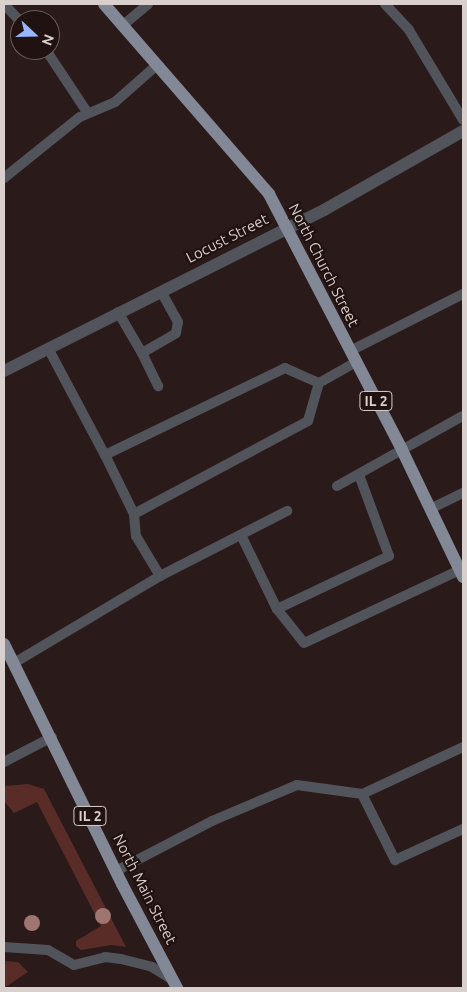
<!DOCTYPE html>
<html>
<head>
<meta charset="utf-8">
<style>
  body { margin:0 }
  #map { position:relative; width:467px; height:992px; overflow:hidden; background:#2a1b1a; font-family:Ubuntu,sans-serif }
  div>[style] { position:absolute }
  .green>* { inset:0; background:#5a2c28 }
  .service>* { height:10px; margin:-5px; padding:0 5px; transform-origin:5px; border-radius:5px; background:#51545a }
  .tertiary>* { height:12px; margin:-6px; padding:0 6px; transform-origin:6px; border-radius:6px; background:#51545a }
  .primary>* { height:12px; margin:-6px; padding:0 6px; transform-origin:6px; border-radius:6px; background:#828895 }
  .trees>* { width:16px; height:16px; margin:-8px; border-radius:50%; background:#9e7570 }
  span { translate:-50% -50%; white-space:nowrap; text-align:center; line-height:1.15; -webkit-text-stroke:4.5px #201211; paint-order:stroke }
  .shield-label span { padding:1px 4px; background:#201211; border:1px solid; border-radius:4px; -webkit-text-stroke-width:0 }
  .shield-label { font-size:14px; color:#d9cfcd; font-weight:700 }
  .street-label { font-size:15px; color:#d9cfcd }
  .frame { position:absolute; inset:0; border:5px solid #d9cfcd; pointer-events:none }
  .north { position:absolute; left:10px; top:10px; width:50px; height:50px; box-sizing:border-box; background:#201211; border:1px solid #6a5e5c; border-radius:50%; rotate:111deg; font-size:14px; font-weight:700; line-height:20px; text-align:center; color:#d9cfcd }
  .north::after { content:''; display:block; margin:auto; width:18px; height:22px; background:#98b6fd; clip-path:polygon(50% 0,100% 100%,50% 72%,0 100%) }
</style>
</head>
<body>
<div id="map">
  <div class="green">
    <i style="clip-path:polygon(28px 784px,44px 789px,126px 947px,111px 945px,81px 950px,76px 946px,76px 941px,101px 926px,37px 802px,14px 813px,4px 801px,4px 786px)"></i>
    <i style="clip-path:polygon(4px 961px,18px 962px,28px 972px,4px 988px)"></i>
  </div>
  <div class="service">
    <i style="left:4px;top:4px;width:23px;rotate:47deg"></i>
    <i style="left:385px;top:4px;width:35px;rotate:47deg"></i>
    <i style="left:409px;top:30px;width:105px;rotate:59deg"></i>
    <i style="left:122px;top:26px;width:34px;rotate:-40deg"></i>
    <i style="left:46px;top:50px;width:74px;rotate:56.5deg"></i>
    <i style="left:4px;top:178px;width:97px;rotate:-38.8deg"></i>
    <i style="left:80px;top:117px;width:38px;rotate:-23deg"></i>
    <i style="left:115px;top:102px;width:56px;rotate:-41.4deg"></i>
    <i style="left:118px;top:312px;width:48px;rotate:59.7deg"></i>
    <i style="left:142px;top:353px;width:39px;rotate:-30deg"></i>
    <i style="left:176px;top:333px;width:11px;rotate:-80deg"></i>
    <i style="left:178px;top:322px;width:35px;rotate:-119deg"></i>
    <i style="left:48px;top:348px;width:121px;rotate:62deg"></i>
    <i style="left:105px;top:455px;width:66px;rotate:63.8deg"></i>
    <i style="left:134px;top:514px;width:22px;rotate:85deg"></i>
    <i style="left:136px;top:536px;width:47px;rotate:59deg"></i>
    <i style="left:350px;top:351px;width:127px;rotate:-26.8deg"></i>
    <i style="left:142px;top:353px;width:37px;rotate:64deg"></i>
    <i style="left:105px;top:455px;width:200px;rotate:-25.8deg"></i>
    <i style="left:285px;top:368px;width:37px;rotate:24deg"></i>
    <i style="left:337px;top:486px;width:144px;rotate:-29.1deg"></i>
    <i style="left:430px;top:509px;width:37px;rotate:-26deg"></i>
    <i style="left:134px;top:514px;width:197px;rotate:-28.1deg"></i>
    <i style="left:308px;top:421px;width:40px;rotate:-74deg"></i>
    <i style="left:319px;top:383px;width:43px;rotate:-29.6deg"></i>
    <i style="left:241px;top:535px;width:82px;rotate:64.1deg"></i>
    <i style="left:277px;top:609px;width:43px;rotate:51.5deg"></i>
    <i style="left:304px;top:643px;width:172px;rotate:-25.1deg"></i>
    <i style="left:277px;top:609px;width:124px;rotate:-25.3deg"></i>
    <i style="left:389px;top:556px;width:86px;rotate:-110.3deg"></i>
    <i style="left:14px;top:663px;width:170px;rotate:-30.8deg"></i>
    <i style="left:160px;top:576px;width:143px;rotate:-27.1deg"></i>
    <i style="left:463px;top:747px;width:111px;rotate:155deg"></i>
    <i style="left:362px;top:794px;width:74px;rotate:63.4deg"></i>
    <i style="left:395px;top:860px;width:75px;rotate:-24.5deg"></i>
    <i style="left:4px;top:762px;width:54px;rotate:-27.5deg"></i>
    <i style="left:116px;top:871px;width:108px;rotate:-27.5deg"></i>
    <i style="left:212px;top:821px;width:92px;rotate:-23deg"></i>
    <i style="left:297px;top:785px;width:66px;rotate:7.9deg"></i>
    <i style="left:4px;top:947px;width:44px;rotate:3.9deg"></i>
    <i style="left:48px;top:950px;width:30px;rotate:30deg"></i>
    <i style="left:74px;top:965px;width:32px;rotate:-14deg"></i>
    <i style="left:105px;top:957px;width:16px;rotate:7deg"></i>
    <i style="left:121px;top:959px;width:32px;rotate:14deg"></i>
    <i style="left:152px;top:967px;width:25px;rotate:32deg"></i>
  </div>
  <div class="tertiary">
    <i style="left:4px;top:371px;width:358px;rotate:-26.7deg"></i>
    <i style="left:324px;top:210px;width:160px;rotate:-29.6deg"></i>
  </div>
  <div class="primary">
    <i style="left:104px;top:4px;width:252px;rotate:49deg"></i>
    <i style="left:269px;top:194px;width:288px;rotate:62.5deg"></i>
    <i style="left:402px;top:450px;width:141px;rotate:64.3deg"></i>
    <i style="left:4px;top:644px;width:267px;rotate:63.8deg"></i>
    <i style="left:122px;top:884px;width:118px;rotate:62.1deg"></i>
  </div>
  <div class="trees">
    <i style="left:103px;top:916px"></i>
    <i style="left:32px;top:923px"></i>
  </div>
  <div class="shield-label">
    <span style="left:376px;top:401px">IL 2</span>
    <span style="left:90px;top:816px">IL 2</span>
  </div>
  <div class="street-label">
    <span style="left:227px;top:238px;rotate:-27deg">Locust Street</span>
    <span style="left:324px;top:265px;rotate:63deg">North Church Street</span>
    <span style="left:145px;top:889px;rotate:63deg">North Main Street</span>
  </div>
  <div class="frame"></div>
  <div class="north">N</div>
</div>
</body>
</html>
